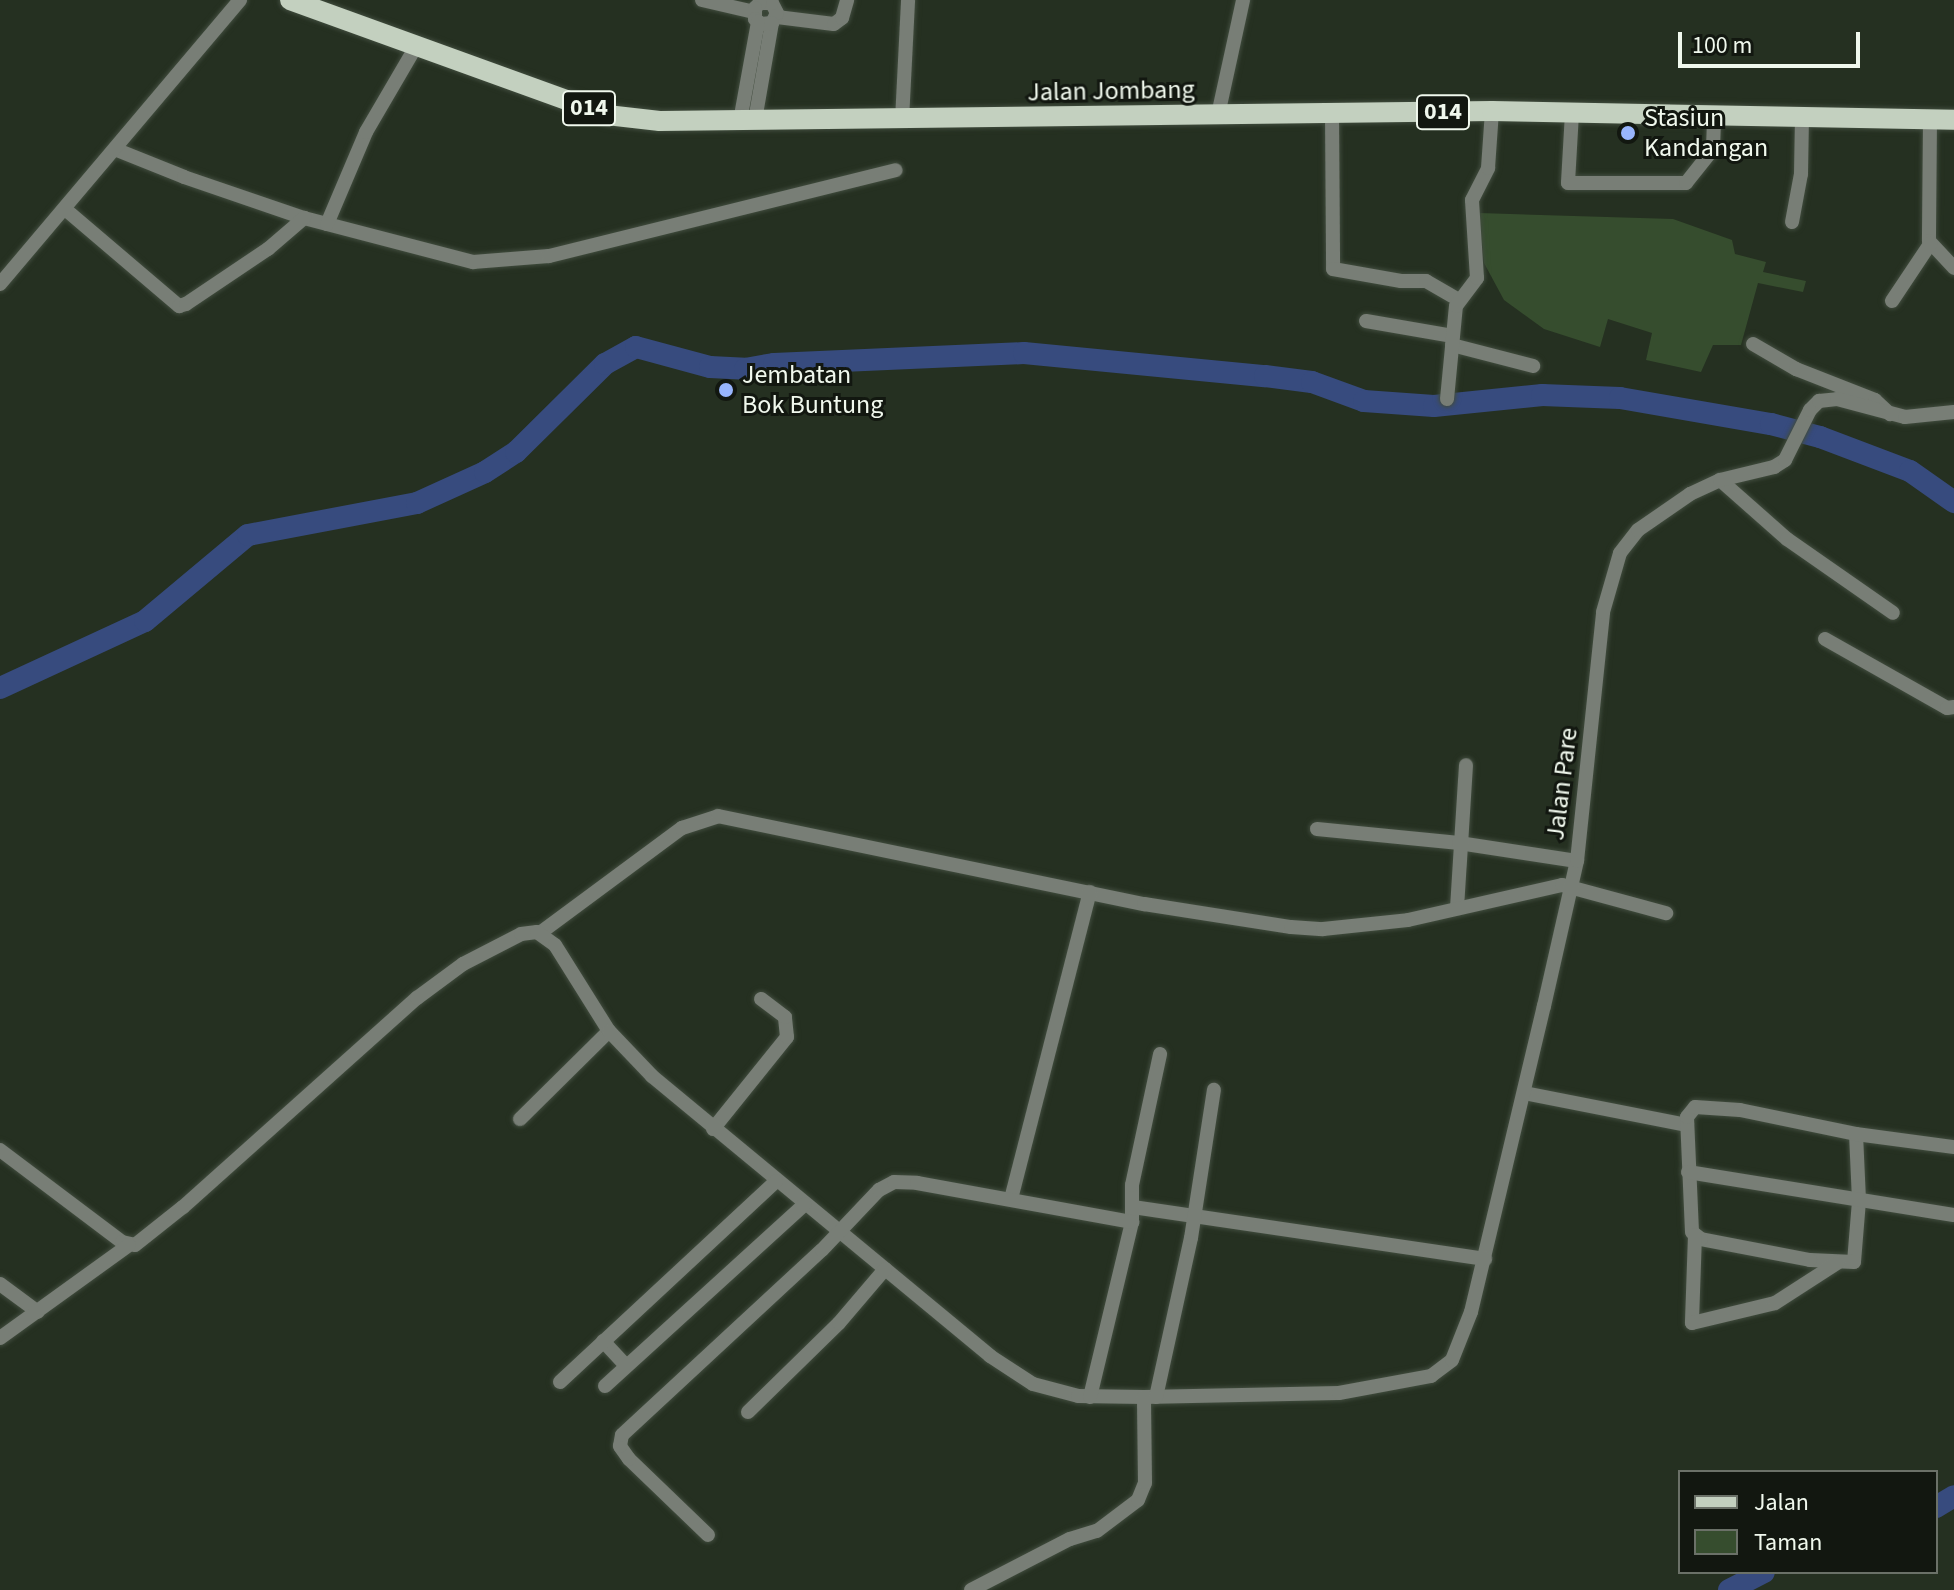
<!DOCTYPE html>
<html>
<head>
<meta charset="utf-8">
<style>
  body { margin:0 }
  #map { position:relative; width:1954px; height:1590px; overflow:hidden; background:#253021; font-family:"Source Sans 3",sans-serif }
  div>[style] { position:absolute }
  .green>* { inset:0; background:#364d2e }
  .river>* { height:22px; margin:-11px; padding:0 11px; transform-origin:11px; border-radius:11px; background:#374b7e }
  .roads { filter:drop-shadow(0 0 2px #414c3e) drop-shadow(0 0 2px #414c3e) }
  .street>* { height:14px; margin:-7px; padding:0 7px; transform-origin:7px; border-radius:7px; background:#787e76 }
  .primary>* { height:20px; margin:-10px; padding:0 10px; transform-origin:10px; border-radius:10px; background:#c3d0bf }
  .dots>* { width:22px; height:22px; translate:-50% -50%; box-sizing:border-box; border:4px solid #121710; border-radius:50% }
  span { translate:-50% -50%; white-space:nowrap; text-align:center; line-height:1.15; -webkit-text-stroke:6px #121710; paint-order:stroke }
  .shield-label span { padding:2px 6px; background:#121710; border:2px solid; border-radius:6px; -webkit-text-stroke-width:0 }
  .shield-label { font-size:24px; color:#f0f8ed; font-weight:700 }
  .street-label { font-size:26px; color:#f0f8ed }
  .poi-label { font-size:26px; color:#f0f8ed }
  .left { translate:0 -50%; text-align:left }
  .legend { position:absolute; left:1678px; top:1470px; width:260px; height:104px; box-sizing:border-box; background:#121710; border:2px solid #6b7168; margin:0; padding:10px 14px; list-style:none; font-size:24px; color:#f0f8ed }
  .legend li { display:flex; align-items:center; gap:16px; height:40px }
  .legend b { width:40px; border:2px solid #6b7168 }
  .scale { position:absolute; left:1678px; top:32px; width:182px; height:36px; box-sizing:border-box; border:4px solid #f0f8ed; border-top:0; padding-left:10px; font-size:24px; line-height:28px; white-space:nowrap; color:#f0f8ed; -webkit-text-stroke:6px #121710; paint-order:stroke }
</style>
</head>
<body>
<div id="map">
  <div class="green">
    <i style="clip-path:polygon(1479px 213px,1673px 219px,1732px 240px,1735px 254px,1766px 262px,1763px 272px,1806px 281px,1803px 292px,1758px 283px,1741px 345px,1713px 345px,1701px 372px,1646px 360px,1652px 333px,1608px 319px,1600px 347px,1544px 329px,1504px 300px,1484px 263px)"></i>
  </div>
  <div class="river">
    <i style="left:0;top:688px;width:160px;rotate:-24.8deg"></i>
    <i style="left:145px;top:621px;width:134px;rotate:-39.9deg"></i>
    <i style="left:248px;top:535px;width:172px;rotate:-10.7deg"></i>
    <i style="left:417px;top:503px;width:75px;rotate:-24.5deg"></i>
    <i style="left:485px;top:472px;width:37px;rotate:-33deg"></i>
    <i style="left:516px;top:452px;width:125px;rotate:-44.7deg"></i>
    <i style="left:605px;top:364px;width:35px;rotate:-29deg"></i>
    <i style="left:636px;top:347px;width:77px;rotate:15.1deg"></i>
    <i style="left:710px;top:367px;width:35px;rotate:3deg"></i>
    <i style="left:745px;top:369px;width:29px;rotate:-10deg"></i>
    <i style="left:774px;top:364px;width:250px;rotate:-2.5deg"></i>
    <i style="left:1024px;top:353px;width:242px;rotate:5.5deg"></i>
    <i style="left:1265px;top:376px;width:47px;rotate:7.3deg"></i>
    <i style="left:1312px;top:382px;width:55px;rotate:20.1deg"></i>
    <i style="left:1364px;top:401px;width:70px;rotate:4.1deg"></i>
    <i style="left:1434px;top:406px;width:109px;rotate:-5.8deg"></i>
    <i style="left:1542px;top:395px;width:78px;rotate:2.2deg"></i>
    <i style="left:1620px;top:398px;width:153px;rotate:9.8deg"></i>
    <i style="left:1771px;top:424px;width:51px;rotate:14.9deg"></i>
    <i style="left:1820px;top:437px;width:96px;rotate:20.7deg"></i>
    <i style="left:1910px;top:471px;width:54px;rotate:35.2deg"></i>
    <i style="left:1936px;top:1507px;width:21px;rotate:-31deg"></i>
    <i style="left:1729px;top:1590px;width:39px;rotate:-27deg"></i>
  </div>
  <div class="roads">
    <div class="street">
      <i style="left:702px;top:0;width:53px;rotate:13deg"></i>
      <i style="left:777px;top:17px;width:57px;rotate:7deg"></i>
      <i style="left:834px;top:24px;width:10px;rotate:-37deg"></i>
      <i style="left:842px;top:18px;width:19px;rotate:-74deg"></i>
      <i style="left:1332px;top:112px;width:157px;rotate:89.6deg"></i>
      <i style="left:1333px;top:269px;width:69px;rotate:10deg"></i>
      <i style="left:1401px;top:281px;width:25px"></i>
      <i style="left:1426px;top:281px;width:38px;rotate:30deg"></i>
      <i style="left:1572px;top:113px;width:70px;rotate:93.3deg"></i>
      <i style="left:1568px;top:183px;width:118px"></i>
      <i style="left:1686px;top:183px;width:43px;rotate:-51.5deg"></i>
      <i style="left:1713px;top:149px;width:33px;rotate:-88deg"></i>
      <i style="left:1218px;top:115px;width:118px;rotate:-77.7deg"></i>
      <i style="left:1930px;top:119px;width:122px;rotate:90.5deg"></i>
      <i style="left:1929px;top:241px;width:37px;rotate:47deg"></i>
      <i style="left:755px;top:120px;width:98px;rotate:-80.1deg"></i>
      <i style="left:772px;top:23px;width:11px;rotate:-63deg"></i>
      <i style="left:777px;top:13px;width:11px;rotate:-117deg"></i>
      <i style="left:772px;top:3px;width:12px;rotate:180deg"></i>
      <i style="left:760px;top:3px;width:7px;rotate:135deg"></i>
      <i style="left:755px;top:8px;width:11px;rotate:90deg"></i>
      <i style="left:755px;top:19px;width:8px;rotate:40deg"></i>
      <i style="left:761px;top:24px;width:11px;rotate:-5deg"></i>
      <i style="left:902px;top:120px;width:120px;rotate:-87.1deg"></i>
      <i style="left:740px;top:121px;width:101px;rotate:-79.7deg"></i>
      <i style="left:117px;top:150px;width:72px;rotate:21.9deg"></i>
      <i style="left:184px;top:177px;width:127px;rotate:18.9deg"></i>
      <i style="left:304px;top:218px;width:175px;rotate:14.6deg"></i>
      <i style="left:473px;top:262px;width:76px;rotate:-4.5deg"></i>
      <i style="left:549px;top:256px;width:357px;rotate:-13.9deg"></i>
      <i style="left:65px;top:209px;width:150px;rotate:40.4deg"></i>
      <i style="left:179px;top:306px;width:7px;rotate:-16deg"></i>
      <i style="left:186px;top:304px;width:99px;rotate:-33.9deg"></i>
      <i style="left:268px;top:249px;width:48px;rotate:-40.7deg"></i>
      <i style="left:1792px;top:222px;width:49px;rotate:-79.4deg"></i>
      <i style="left:1801px;top:174px;width:56px;rotate:-89deg"></i>
      <i style="left:327px;top:224px;width:100px;rotate:-67deg"></i>
      <i style="left:366px;top:132px;width:97px;rotate:-59.7deg"></i>
      <i style="left:0;top:284px;width:372px;rotate:-49.8deg"></i>
      <i style="left:1892px;top:301px;width:69px;rotate:-56.3deg"></i>
      <i style="left:1366px;top:321px;width:88px;rotate:9.8deg"></i>
      <i style="left:1753px;top:344px;width:50px;rotate:30.2deg"></i>
      <i style="left:1796px;top:369px;width:85px;rotate:21.4deg"></i>
      <i style="left:1875px;top:400px;width:21px;rotate:43deg"></i>
      <i style="left:1452px;top:345px;width:84px;rotate:14.5deg"></i>
      <i style="left:1447px;top:399px;width:93px;rotate:-84.5deg"></i>
      <i style="left:1456px;top:306px;width:35px;rotate:-53deg"></i>
      <i style="left:1477px;top:278px;width:78px;rotate:-93.7deg"></i>
      <i style="left:1472px;top:200px;width:36px;rotate:-63deg"></i>
      <i style="left:1488px;top:168px;width:57px;rotate:-86deg"></i>
      <i style="left:1720px;top:480px;width:89px;rotate:41.4deg"></i>
      <i style="left:1787px;top:539px;width:129px;rotate:34.9deg"></i>
      <i style="left:1825px;top:639px;width:140px;rotate:29.5deg"></i>
      <i style="left:1947px;top:708px;width:7px;rotate:-8deg"></i>
      <i style="left:1317px;top:829px;width:143px;rotate:5.6deg"></i>
      <i style="left:1459px;top:843px;width:119px;rotate:8.7deg"></i>
      <i style="left:1457px;top:908px;width:143px;rotate:-86.4deg"></i>
      <i style="left:540px;top:933px;width:177px;rotate:-36.5deg"></i>
      <i style="left:682px;top:828px;width:38px;rotate:-18deg"></i>
      <i style="left:718px;top:816px;width:435px;rotate:11.7deg"></i>
      <i style="left:1144px;top:904px;width:149px;rotate:8.9deg"></i>
      <i style="left:1291px;top:927px;width:32px;rotate:4deg"></i>
      <i style="left:1323px;top:929px;width:85px;rotate:-6deg"></i>
      <i style="left:1408px;top:920px;width:158px;rotate:-12.8deg"></i>
      <i style="left:1562px;top:885px;width:108px;rotate:15.1deg"></i>
      <i style="left:1524px;top:1093px;width:166px;rotate:11.1deg"></i>
      <i style="left:520px;top:1119px;width:125px;rotate:-44.7deg"></i>
      <i style="left:713px;top:1129px;width:118px;rotate:-51.2deg"></i>
      <i style="left:787px;top:1037px;width:20px;rotate:-96deg"></i>
      <i style="left:785px;top:1017px;width:30px;rotate:-143deg"></i>
      <i style="left:1856px;top:1134px;width:67px;rotate:87.4deg"></i>
      <i style="left:1859px;top:1201px;width:61px;rotate:94.7deg"></i>
      <i style="left:1854px;top:1262px;width:44px;rotate:-177.4deg"></i>
      <i style="left:1810px;top:1260px;width:111px;rotate:-169.1deg"></i>
      <i style="left:1701px;top:1239px;width:11px;rotate:-142deg"></i>
      <i style="left:1692px;top:1232px;width:115px;rotate:-92.5deg"></i>
      <i style="left:1687px;top:1117px;width:13px;rotate:-51deg"></i>
      <i style="left:1695px;top:1107px;width:45px;rotate:3.8deg"></i>
      <i style="left:1740px;top:1110px;width:118px;rotate:11.7deg"></i>
      <i style="left:1856px;top:1134px;width:99px;rotate:7.6deg"></i>
      <i style="left:0;top:1150px;width:153px;rotate:37deg"></i>
      <i style="left:122px;top:1242px;width:13px;rotate:13deg"></i>
      <i style="left:135px;top:1245px;width:61px;rotate:-38.4deg"></i>
      <i style="left:183px;top:1207px;width:314px;rotate:-41.8deg"></i>
      <i style="left:417px;top:998px;width:57px;rotate:-36.5deg"></i>
      <i style="left:463px;top:964px;width:65px;rotate:-27.3deg"></i>
      <i style="left:521px;top:934px;width:16px;rotate:-7deg"></i>
      <i style="left:537px;top:932px;width:22px;rotate:36deg"></i>
      <i style="left:555px;top:945px;width:102px;rotate:57.9deg"></i>
      <i style="left:609px;top:1031px;width:62px;rotate:46.3deg"></i>
      <i style="left:652px;top:1076px;width:439px;rotate:39.6deg"></i>
      <i style="left:990px;top:1356px;width:51px;rotate:33.1deg"></i>
      <i style="left:1033px;top:1384px;width:47px;rotate:14.9deg"></i>
      <i style="left:1078px;top:1396px;width:66px;rotate:0.9deg"></i>
      <i style="left:1144px;top:1397px;width:195px;rotate:-1.2deg"></i>
      <i style="left:1339px;top:1393px;width:94px;rotate:-10.5deg"></i>
      <i style="left:1431px;top:1376px;width:26px;rotate:-37deg"></i>
      <i style="left:1452px;top:1360px;width:52px;rotate:-68.4deg"></i>
      <i style="left:1471px;top:1312px;width:315px;rotate:-76.6deg"></i>
      <i style="left:1544px;top:1006px;width:149px;rotate:-77.2deg"></i>
      <i style="left:1577px;top:861px;width:250px;rotate:-84deg"></i>
      <i style="left:1603px;top:612px;width:61px;rotate:-73.9deg"></i>
      <i style="left:1620px;top:553px;width:29px;rotate:-52deg"></i>
      <i style="left:1638px;top:530px;width:63px;rotate:-34.7deg"></i>
      <i style="left:1690px;top:494px;width:33px;rotate:-25deg"></i>
      <i style="left:1720px;top:480px;width:56px;rotate:-13.5deg"></i>
      <i style="left:1774px;top:467px;width:13px;rotate:-32deg"></i>
      <i style="left:1785px;top:460px;width:56px;rotate:-63.4deg"></i>
      <i style="left:1810px;top:410px;width:13px;rotate:-45deg"></i>
      <i style="left:1819px;top:401px;width:18px;rotate:-6deg"></i>
      <i style="left:1837px;top:399px;width:70px;rotate:14.8deg"></i>
      <i style="left:1905px;top:417px;width:49px;rotate:-5.8deg"></i>
      <i style="left:1688px;top:1172px;width:269px;rotate:9.2deg"></i>
      <i style="left:1011px;top:1199px;width:317px;rotate:-75.6deg"></i>
      <i style="left:1133px;top:1207px;width:356px;rotate:8.4deg"></i>
      <i style="left:1695px;top:1235px;width:88px;rotate:92deg"></i>
      <i style="left:1692px;top:1323px;width:85px;rotate:-13.5deg"></i>
      <i style="left:1775px;top:1303px;width:74px;rotate:-32.8deg"></i>
      <i style="left:0;top:1284px;width:47px;rotate:36.4deg"></i>
      <i style="left:0;top:1338px;width:159px;rotate:-35.8deg"></i>
      <i style="left:603px;top:1341px;width:34px;rotate:47deg"></i>
      <i style="left:560px;top:1382px;width:295px;rotate:-42.9deg"></i>
      <i style="left:605px;top:1386px;width:270px;rotate:-42.3deg"></i>
      <i style="left:1090px;top:1397px;width:180px;rotate:-76.5deg"></i>
      <i style="left:1132px;top:1222px;width:37px;rotate:-90deg"></i>
      <i style="left:1132px;top:1185px;width:134px;rotate:-77.9deg"></i>
      <i style="left:1156px;top:1397px;width:163px;rotate:-77.6deg"></i>
      <i style="left:1191px;top:1238px;width:150px;rotate:-81.2deg"></i>
      <i style="left:748px;top:1412px;width:127px;rotate:-44.4deg"></i>
      <i style="left:839px;top:1323px;width:71px;rotate:-49.6deg"></i>
      <i style="left:708px;top:1535px;width:110px;rotate:-136.1deg"></i>
      <i style="left:629px;top:1459px;width:16px;rotate:-125deg"></i>
      <i style="left:620px;top:1446px;width:11px;rotate:-80deg"></i>
      <i style="left:622px;top:1435px;width:272px;rotate:-42.8deg"></i>
      <i style="left:822px;top:1250px;width:83px;rotate:-46.5deg"></i>
      <i style="left:879px;top:1190px;width:17px;rotate:-28deg"></i>
      <i style="left:894px;top:1182px;width:23px;rotate:2deg"></i>
      <i style="left:917px;top:1183px;width:219px;rotate:10.3deg"></i>
      <i style="left:971px;top:1590px;width:111px;rotate:-27.3deg"></i>
      <i style="left:1070px;top:1539px;width:28px;rotate:-17deg"></i>
      <i style="left:1097px;top:1531px;width:51px;rotate:-37.1deg"></i>
      <i style="left:1138px;top:1500px;width:18px;rotate:-68deg"></i>
      <i style="left:1145px;top:1483px;width:86px;rotate:-90.7deg"></i>
    </div>
    <div class="primary">
      <i style="left:290px;top:0;width:337px;rotate:19.9deg"></i>
      <i style="left:607px;top:115px;width:53px;rotate:6.5deg"></i>
      <i style="left:660px;top:121px;width:832px;rotate:-0.69deg"></i>
      <i style="left:1492px;top:111px;width:462px;rotate:1.1deg"></i>
    </div>
  </div>
  <div class="dots">
    <i style="left:1628px;top:133px;background:#98b5fd"></i>
    <i style="left:726px;top:390px;background:#98b5fd"></i>
  </div>
  <div class="shield-label">
    <span style="left:589px;top:108px">014</span>
    <span style="left:1443px;top:112px">014</span>
  </div>
  <div class="street-label">
    <span style="left:1111px;top:91px;rotate:-1deg">Jalan Jombang</span>
    <span style="left:1562px;top:784px;rotate:-83deg">Jalan Pare</span>
  </div>
  <div class="poi-label">
    <span class="left" style="left:1644px;top:133px">Stasiun<br>Kandangan</span>
    <span class="left" style="left:742px;top:390px">Jembatan<br>Bok Buntung</span>
  </div>
  <ul class="legend">
  <li><b style="height:10px;background:#c3d0bf"></b>Jalan</li>
  <li><b style="height:22px;background:#364d2e"></b>Taman</li>
  </ul>
  <div class="scale">100 m</div>
</div>
</body>
</html>
